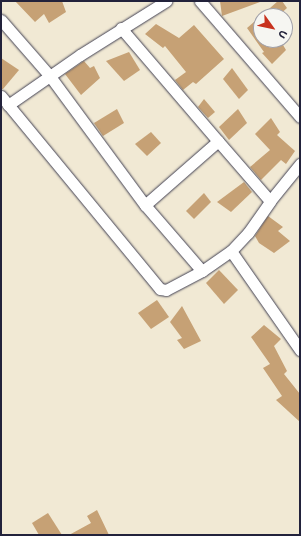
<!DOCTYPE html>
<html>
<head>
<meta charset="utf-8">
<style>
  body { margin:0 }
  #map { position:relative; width:301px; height:536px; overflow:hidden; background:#f1e9d4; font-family:Itim,sans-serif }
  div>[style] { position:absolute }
  .building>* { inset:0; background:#c6a175 }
  .roads { filter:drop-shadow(0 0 1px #414052) drop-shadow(0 0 1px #414052) }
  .street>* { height:11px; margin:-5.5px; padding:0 5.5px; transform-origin:5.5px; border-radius:5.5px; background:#fff }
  span { translate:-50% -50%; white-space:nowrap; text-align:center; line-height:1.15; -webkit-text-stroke:3px #f6f6f2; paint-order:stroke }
  .frame { position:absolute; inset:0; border:2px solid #22223b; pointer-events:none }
  .north { position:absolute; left:253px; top:8px; width:40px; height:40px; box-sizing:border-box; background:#f6f6f2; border:1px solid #a1a1a9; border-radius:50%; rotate:123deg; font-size:11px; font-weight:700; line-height:16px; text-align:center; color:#22223b }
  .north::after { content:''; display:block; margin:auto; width:14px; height:18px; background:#c8321e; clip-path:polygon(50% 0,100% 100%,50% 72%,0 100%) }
</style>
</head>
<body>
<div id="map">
  <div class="building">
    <i style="clip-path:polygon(15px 1px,62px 1px,66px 12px,49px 23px,44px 14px,35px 22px)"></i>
    <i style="clip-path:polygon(220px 1px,260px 1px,260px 2px,222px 16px)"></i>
    <i style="clip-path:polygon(278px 1px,282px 1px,287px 8px,278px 16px,261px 16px,261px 40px,280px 40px,286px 50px,272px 64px,262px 53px,264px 52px,247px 28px)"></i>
    <i style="clip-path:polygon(156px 24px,179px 38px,194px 25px,224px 59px,196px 84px,193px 82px,183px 90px,175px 80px,186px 72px,165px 46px,163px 48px,145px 34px)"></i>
    <i style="clip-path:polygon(129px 52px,140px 70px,124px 81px,106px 61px)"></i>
    <i style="clip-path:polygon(1px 58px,19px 70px,3px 89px,1px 89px)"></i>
    <i style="clip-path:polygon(84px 61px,90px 68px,94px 66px,100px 78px,81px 95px,65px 74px)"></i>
    <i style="clip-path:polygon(232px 68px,248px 90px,239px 99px,223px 79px)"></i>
    <i style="clip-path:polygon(204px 99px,215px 112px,208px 118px,198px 107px)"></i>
    <i style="clip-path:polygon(117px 109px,124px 123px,103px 136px,94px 123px)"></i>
    <i style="clip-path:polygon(238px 109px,247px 123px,229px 140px,219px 127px)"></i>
    <i style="clip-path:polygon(271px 118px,280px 132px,277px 135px,295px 151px,286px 164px,281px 160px,261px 180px,250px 167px,270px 150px,255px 134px)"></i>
    <i style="clip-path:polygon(151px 132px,161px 143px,147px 156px,135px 144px)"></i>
    <i style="clip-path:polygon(244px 182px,252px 192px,231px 212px,217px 202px)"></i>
    <i style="clip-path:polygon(204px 193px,211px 202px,194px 219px,186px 211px)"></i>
    <i style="clip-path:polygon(268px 216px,283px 227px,278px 231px,290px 241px,274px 253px,259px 243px,255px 236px)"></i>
    <i style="clip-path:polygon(219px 270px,238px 290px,224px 304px,206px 283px)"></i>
    <i style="clip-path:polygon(157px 300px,169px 317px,151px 329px,138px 313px)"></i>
    <i style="clip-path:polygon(182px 306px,201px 341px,184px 349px,177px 340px,182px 338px,170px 322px)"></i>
    <i style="clip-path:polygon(264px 325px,281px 339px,274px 346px,287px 371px,284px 374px,300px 394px,300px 422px,276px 400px,282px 396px,263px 368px,270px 364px,251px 337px)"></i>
    <i style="clip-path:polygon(97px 510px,109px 535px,69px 535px,91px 523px,87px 516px)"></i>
    <i style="clip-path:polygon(48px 513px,62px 535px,39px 535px,32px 523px)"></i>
  </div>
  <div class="roads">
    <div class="street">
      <i style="left:200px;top:1px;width:153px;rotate:49.2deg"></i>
      <i style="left:1px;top:20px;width:73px;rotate:48.9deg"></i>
      <i style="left:49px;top:75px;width:162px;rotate:53.6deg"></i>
      <i style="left:145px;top:205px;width:87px;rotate:49.2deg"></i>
      <i style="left:121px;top:28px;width:149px;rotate:49.4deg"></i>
      <i style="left:1px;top:96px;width:250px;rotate:50.5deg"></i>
      <i style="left:160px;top:289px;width:6px;rotate:9deg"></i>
      <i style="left:166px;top:290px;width:41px;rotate:-27.8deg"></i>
      <i style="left:202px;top:271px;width:35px;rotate:-35deg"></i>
      <i style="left:231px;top:251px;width:25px;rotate:-47deg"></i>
      <i style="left:248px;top:233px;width:39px;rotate:-55deg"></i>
      <i style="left:270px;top:201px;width:48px;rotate:-51deg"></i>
      <i style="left:8px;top:105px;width:88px;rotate:-34.8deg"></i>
      <i style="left:80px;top:55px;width:102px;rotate:-32.1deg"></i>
      <i style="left:145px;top:205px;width:97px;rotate:-41.2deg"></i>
      <i style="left:218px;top:141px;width:79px;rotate:49.1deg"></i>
      <i style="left:231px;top:251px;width:121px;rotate:55.1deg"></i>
    </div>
  </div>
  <div class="frame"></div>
  <div class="north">U</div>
</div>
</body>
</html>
